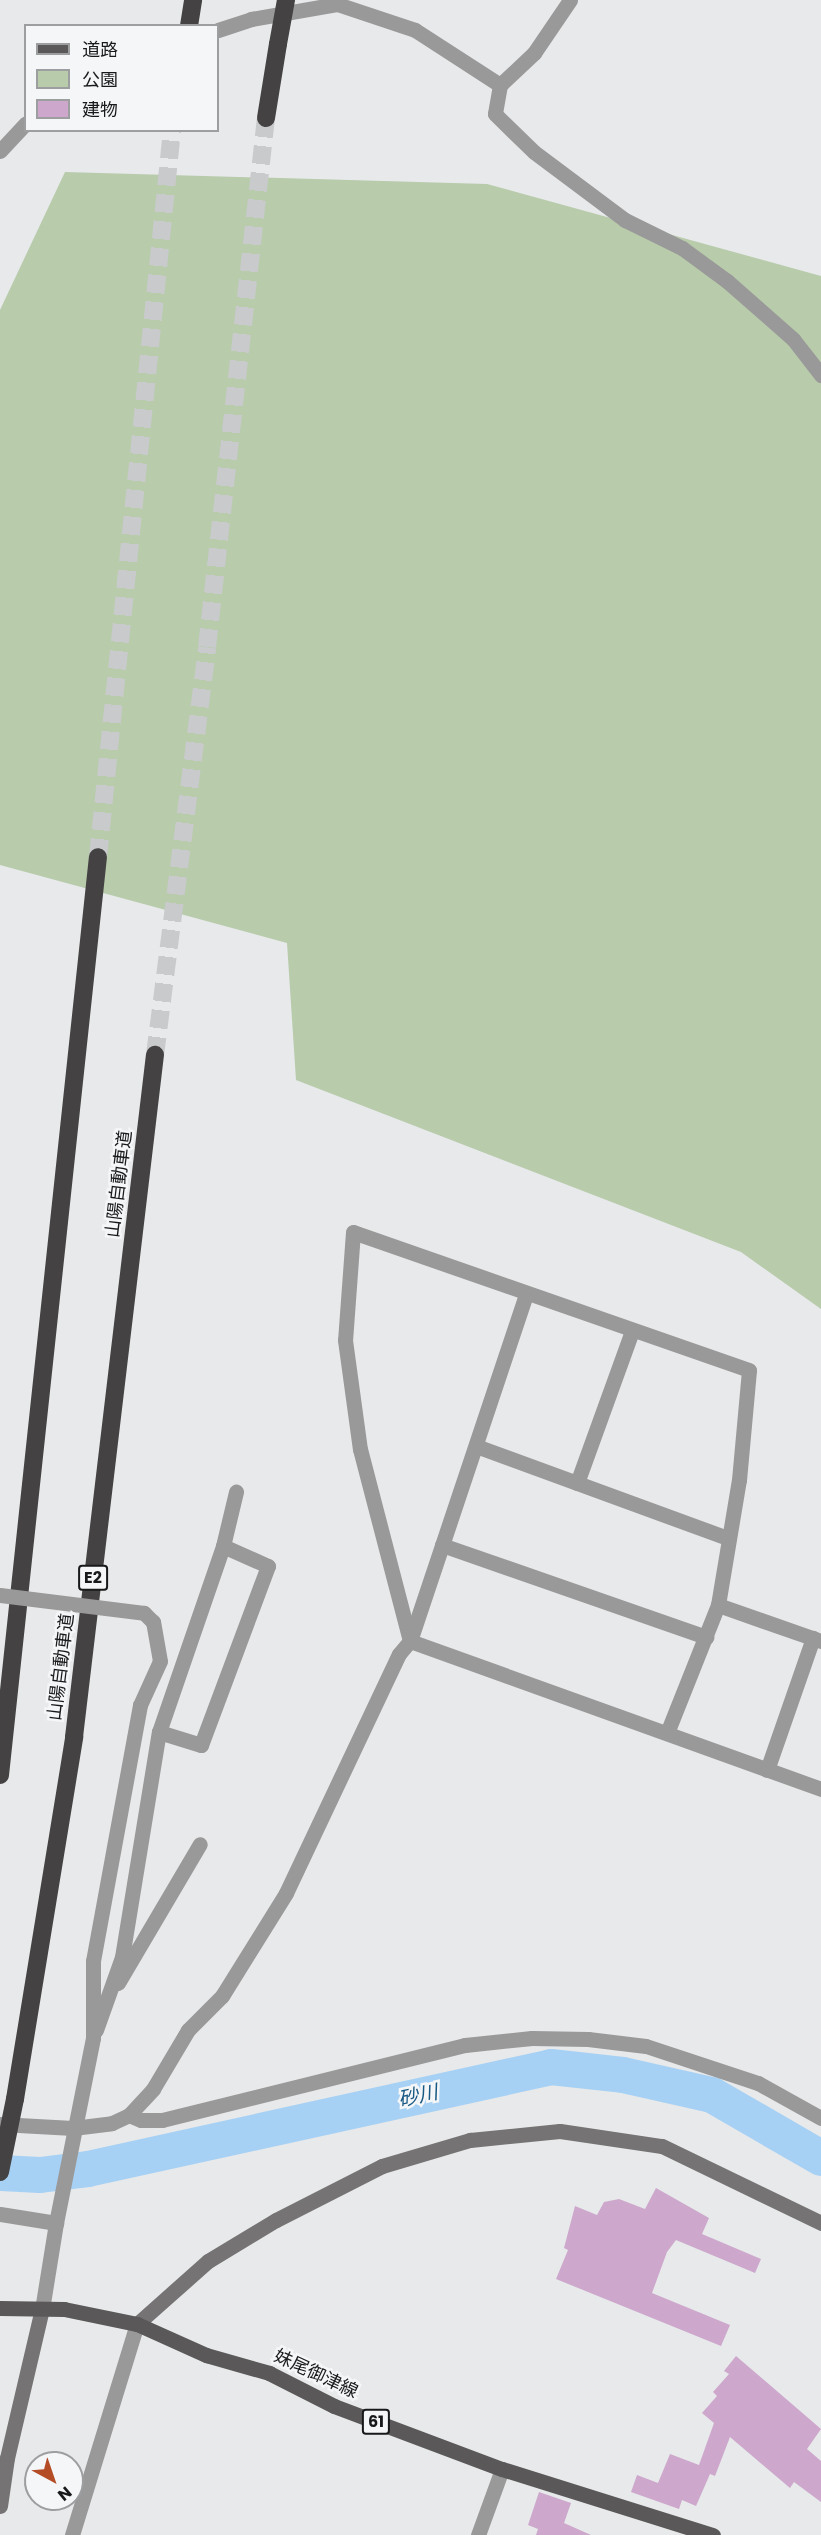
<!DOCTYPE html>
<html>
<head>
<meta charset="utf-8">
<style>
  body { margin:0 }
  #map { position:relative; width:821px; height:2535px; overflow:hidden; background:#e7e9eb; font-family:Poppins,"Noto Sans JP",sans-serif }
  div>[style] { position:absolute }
  .green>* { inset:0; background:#b8cbab }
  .river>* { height:36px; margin:-18px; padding:0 18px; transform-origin:18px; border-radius:18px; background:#a7d1f4 }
  .building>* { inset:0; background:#cda7cc }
  .highway-tunnel>* { height:18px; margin-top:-9px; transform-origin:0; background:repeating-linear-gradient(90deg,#c8cacc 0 18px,transparent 0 27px) }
  .street>* { height:15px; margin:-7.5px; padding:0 7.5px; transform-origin:7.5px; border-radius:7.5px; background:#9a9999 }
  .secondary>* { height:15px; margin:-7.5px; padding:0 7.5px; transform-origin:7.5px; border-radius:7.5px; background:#757373 }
  .primary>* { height:15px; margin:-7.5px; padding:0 7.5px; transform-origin:7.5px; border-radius:7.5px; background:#5a5858 }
  .highway>* { height:18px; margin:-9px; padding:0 9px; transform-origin:9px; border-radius:9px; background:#444242 }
  .street-bridge>* { height:15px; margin:-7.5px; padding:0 7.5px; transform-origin:7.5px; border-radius:7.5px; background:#9a9999 }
  .highway-bridge>* { height:18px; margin:-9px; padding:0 9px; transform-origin:9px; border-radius:9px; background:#444242 }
  span { translate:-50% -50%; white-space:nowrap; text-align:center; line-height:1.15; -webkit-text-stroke:5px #f4f6f8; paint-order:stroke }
  .shield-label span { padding:2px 4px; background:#f4f6f8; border:2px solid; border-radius:4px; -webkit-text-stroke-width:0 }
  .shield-label { font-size:16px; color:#18191a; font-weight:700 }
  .street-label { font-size:18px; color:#18191a }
  .water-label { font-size:20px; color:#185884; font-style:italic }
  .legend { position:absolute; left:24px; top:24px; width:195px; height:108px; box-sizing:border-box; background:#f4f6f8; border:2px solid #9c9e9f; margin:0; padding:8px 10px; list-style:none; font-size:18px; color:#18191a }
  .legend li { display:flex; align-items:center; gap:12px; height:30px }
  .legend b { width:30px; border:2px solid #9c9e9f }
  .north { position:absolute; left:24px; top:2451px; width:60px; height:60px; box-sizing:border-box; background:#f4f6f8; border:2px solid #9c9e9f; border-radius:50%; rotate:140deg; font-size:16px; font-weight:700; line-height:24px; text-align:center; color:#18191a }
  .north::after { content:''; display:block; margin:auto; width:21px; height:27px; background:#b44d26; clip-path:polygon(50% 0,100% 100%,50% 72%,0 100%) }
</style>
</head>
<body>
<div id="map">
  <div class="green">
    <i style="clip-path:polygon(65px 172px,487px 184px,821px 276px,821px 1309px,741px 1252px,296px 1080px,287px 943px,0 865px,0 310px)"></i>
  </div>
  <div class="river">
    <i style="left:0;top:2173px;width:40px;rotate:2.9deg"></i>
    <i style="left:40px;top:2175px;width:48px;rotate:-7.1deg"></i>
    <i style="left:88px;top:2169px;width:474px;rotate:-12.4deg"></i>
    <i style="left:551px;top:2067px;width:72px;rotate:6.3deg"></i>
    <i style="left:623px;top:2075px;width:91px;rotate:12.7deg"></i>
    <i style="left:712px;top:2095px;width:126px;rotate:30deg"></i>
  </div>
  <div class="building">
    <i style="clip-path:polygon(656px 2188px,709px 2218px,702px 2234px,761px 2259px,755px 2273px,676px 2240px,667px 2252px,652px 2293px,730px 2325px,721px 2346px,556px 2279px,568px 2250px,564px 2248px,575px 2206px,597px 2215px,604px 2202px,619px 2199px,645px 2209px)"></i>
    <i style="clip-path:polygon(736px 2356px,821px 2429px,807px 2449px,821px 2461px,821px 2502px,794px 2482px,790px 2488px,730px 2437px,715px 2476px,710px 2474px,696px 2506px,682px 2500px,679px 2509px,631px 2492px,637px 2475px,658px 2483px,670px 2454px,699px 2465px,714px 2423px,702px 2413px,717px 2396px,713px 2392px,729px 2374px,724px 2371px)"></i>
    <i style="clip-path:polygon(539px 2492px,571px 2503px,564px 2523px,591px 2535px,536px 2535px,538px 2529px,528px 2525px)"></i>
  </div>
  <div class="highway-tunnel">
    <i style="left:98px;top:857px;width:731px;rotate:-84.19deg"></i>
    <i style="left:155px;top:1055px;width:411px;rotate:-82.7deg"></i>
    <i style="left:207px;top:647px;width:532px;rotate:-83.64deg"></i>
  </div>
  <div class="street">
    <i style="left:570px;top:0;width:64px;rotate:124.2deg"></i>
    <i style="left:534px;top:53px;width:47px;rotate:136.7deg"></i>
    <i style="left:500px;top:85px;width:29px;rotate:100deg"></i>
    <i style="left:495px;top:114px;width:54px;rotate:44.3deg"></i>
    <i style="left:534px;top:152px;width:114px;rotate:36.8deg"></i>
    <i style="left:625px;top:220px;width:64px;rotate:26.2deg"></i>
    <i style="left:682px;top:248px;width:56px;rotate:36.3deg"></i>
    <i style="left:727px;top:281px;width:88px;rotate:41.3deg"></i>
    <i style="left:793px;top:339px;width:46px;rotate:52.1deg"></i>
    <i style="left:218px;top:30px;width:35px;rotate:-18deg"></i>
    <i style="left:251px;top:19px;width:87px;rotate:-9.9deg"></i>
    <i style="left:337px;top:4px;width:82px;rotate:18.4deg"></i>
    <i style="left:415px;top:30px;width:101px;rotate:32.9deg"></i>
    <i style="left:0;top:151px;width:38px;rotate:-47deg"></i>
    <i style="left:476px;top:1446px;width:267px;rotate:20.1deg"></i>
    <i style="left:577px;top:1483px;width:162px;rotate:-70.1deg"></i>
    <i style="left:442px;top:1545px;width:280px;rotate:19.2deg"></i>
    <i style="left:718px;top:1605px;width:109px;rotate:19.3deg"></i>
    <i style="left:159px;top:1732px;width:44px;rotate:17.2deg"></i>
    <i style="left:201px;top:1745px;width:191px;rotate:-69.5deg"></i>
    <i style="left:268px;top:1566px;width:49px;rotate:-156deg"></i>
    <i style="left:667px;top:1733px;width:138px;rotate:-68.3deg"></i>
    <i style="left:718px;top:1605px;width:127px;rotate:-80.5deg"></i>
    <i style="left:739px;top:1480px;width:110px;rotate:-84.8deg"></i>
    <i style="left:749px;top:1370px;width:419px;rotate:-160.8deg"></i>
    <i style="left:353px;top:1232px;width:108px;rotate:94.2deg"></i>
    <i style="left:345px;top:1340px;width:110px;rotate:82.2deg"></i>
    <i style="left:360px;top:1449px;width:198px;rotate:75.4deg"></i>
    <i style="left:410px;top:1641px;width:437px;rotate:19.8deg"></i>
    <i style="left:767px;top:1770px;width:140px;rotate:-70.8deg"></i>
    <i style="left:118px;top:1983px;width:161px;rotate:-59.5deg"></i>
    <i style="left:96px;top:2030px;width:77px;rotate:-70.4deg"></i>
    <i style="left:122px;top:1957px;width:228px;rotate:-80.7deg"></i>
    <i style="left:159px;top:1732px;width:197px;rotate:-71deg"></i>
    <i style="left:223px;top:1546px;width:56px;rotate:-76.5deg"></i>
    <i style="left:129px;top:2115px;width:13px;rotate:23deg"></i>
    <i style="left:141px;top:2120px;width:21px"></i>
    <i style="left:162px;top:2120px;width:312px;rotate:-13.9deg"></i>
    <i style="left:465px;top:2045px;width:67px;rotate:-6deg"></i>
    <i style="left:532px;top:2038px;width:56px;rotate:1deg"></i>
    <i style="left:588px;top:2039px;width:58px;rotate:6.9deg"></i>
    <i style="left:646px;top:2046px;width:118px;rotate:18.3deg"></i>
    <i style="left:758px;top:2083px;width:72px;rotate:29.1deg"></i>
    <i style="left:0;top:2124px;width:73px;rotate:3.1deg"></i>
    <i style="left:73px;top:2128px;width:39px;rotate:-7deg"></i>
    <i style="left:112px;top:2123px;width:19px;rotate:-25deg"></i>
    <i style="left:129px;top:2115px;width:35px;rotate:-47deg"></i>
    <i style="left:153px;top:2089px;width:69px;rotate:-59.3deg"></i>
    <i style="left:188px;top:2030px;width:48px;rotate:-45deg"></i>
    <i style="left:222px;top:1996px;width:121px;rotate:-58.1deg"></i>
    <i style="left:286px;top:1893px;width:264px;rotate:-64.7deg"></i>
    <i style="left:399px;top:1654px;width:17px;rotate:-50deg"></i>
    <i style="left:410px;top:1641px;width:365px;rotate:-71.5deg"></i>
    <i style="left:0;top:2214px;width:57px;rotate:9.1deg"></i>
    <i style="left:56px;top:2223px;width:87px;rotate:99.2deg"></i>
    <i style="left:56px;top:2223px;width:189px;rotate:-78.7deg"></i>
    <i style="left:93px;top:2038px;width:77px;rotate:-90deg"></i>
    <i style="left:93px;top:1961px;width:260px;rotate:-79.6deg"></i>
    <i style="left:140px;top:1705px;width:48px;rotate:-65.6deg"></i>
    <i style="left:160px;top:1661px;width:40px;rotate:-100deg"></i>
    <i style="left:153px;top:1622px;width:13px;rotate:-135deg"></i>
    <i style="left:72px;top:2535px;width:221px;rotate:-72.9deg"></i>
    <i style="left:478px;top:2535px;width:70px;rotate:-70deg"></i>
  </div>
  <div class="secondary">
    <i style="left:137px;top:2324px;width:95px;rotate:-41.6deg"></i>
    <i style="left:208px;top:2261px;width:79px;rotate:-31.1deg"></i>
    <i style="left:276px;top:2220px;width:119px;rotate:-27deg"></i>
    <i style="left:382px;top:2166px;width:92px;rotate:-16.5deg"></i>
    <i style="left:470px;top:2140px;width:90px;rotate:-5.7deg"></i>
    <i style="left:560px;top:2131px;width:103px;rotate:8.4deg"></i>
    <i style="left:662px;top:2146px;width:177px;rotate:25.8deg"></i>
    <i style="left:0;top:2506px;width:49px;rotate:-81.7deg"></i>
    <i style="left:7px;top:2458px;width:153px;rotate:-76.8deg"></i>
  </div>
  <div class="primary">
    <i style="left:0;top:2308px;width:64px;rotate:0.9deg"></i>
    <i style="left:64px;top:2309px;width:75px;rotate:11.6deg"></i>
    <i style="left:137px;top:2324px;width:76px;rotate:24.2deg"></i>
    <i style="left:206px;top:2355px;width:66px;rotate:15.9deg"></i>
    <i style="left:269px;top:2373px;width:73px;rotate:26.9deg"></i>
    <i style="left:334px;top:2406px;width:179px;rotate:20.6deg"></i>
    <i style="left:502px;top:2469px;width:221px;rotate:17.4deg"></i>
  </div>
  <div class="highway">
    <i style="left:189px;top:26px;width:26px;rotate:-81deg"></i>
    <i style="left:266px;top:118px;width:75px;rotate:-80.8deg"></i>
    <i style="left:0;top:1775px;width:923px;rotate:-83.91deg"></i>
    <i style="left:15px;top:2099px;width:367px;rotate:-80.7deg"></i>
    <i style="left:74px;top:1737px;width:687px;rotate:-83.23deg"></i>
  </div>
  <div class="street-bridge">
    <i style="left:0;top:1595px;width:145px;rotate:7.1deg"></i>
  </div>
  <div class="highway-bridge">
    <i style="left:278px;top:44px;width:45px;rotate:-79.7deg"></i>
    <i style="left:0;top:2172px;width:75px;rotate:-78.4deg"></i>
  </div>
  <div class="shield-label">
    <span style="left:93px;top:1578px">E2</span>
    <span style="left:376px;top:2422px">61</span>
  </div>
  <div class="street-label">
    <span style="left:119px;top:1184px;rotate:-83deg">山陽自動車道</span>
    <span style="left:61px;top:1667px;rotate:-83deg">山陽自動車道</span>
    <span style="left:316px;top:2374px;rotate:25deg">妹尾御津線</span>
  </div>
  <div class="water-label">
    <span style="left:418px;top:2096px;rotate:-12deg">砂川</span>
  </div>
  <ul class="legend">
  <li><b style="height:8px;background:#5a5858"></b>道路</li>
  <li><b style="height:16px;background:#b8cbab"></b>公園</li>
  <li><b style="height:16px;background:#cda7cc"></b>建物</li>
  </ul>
  <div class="north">N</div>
</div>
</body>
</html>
